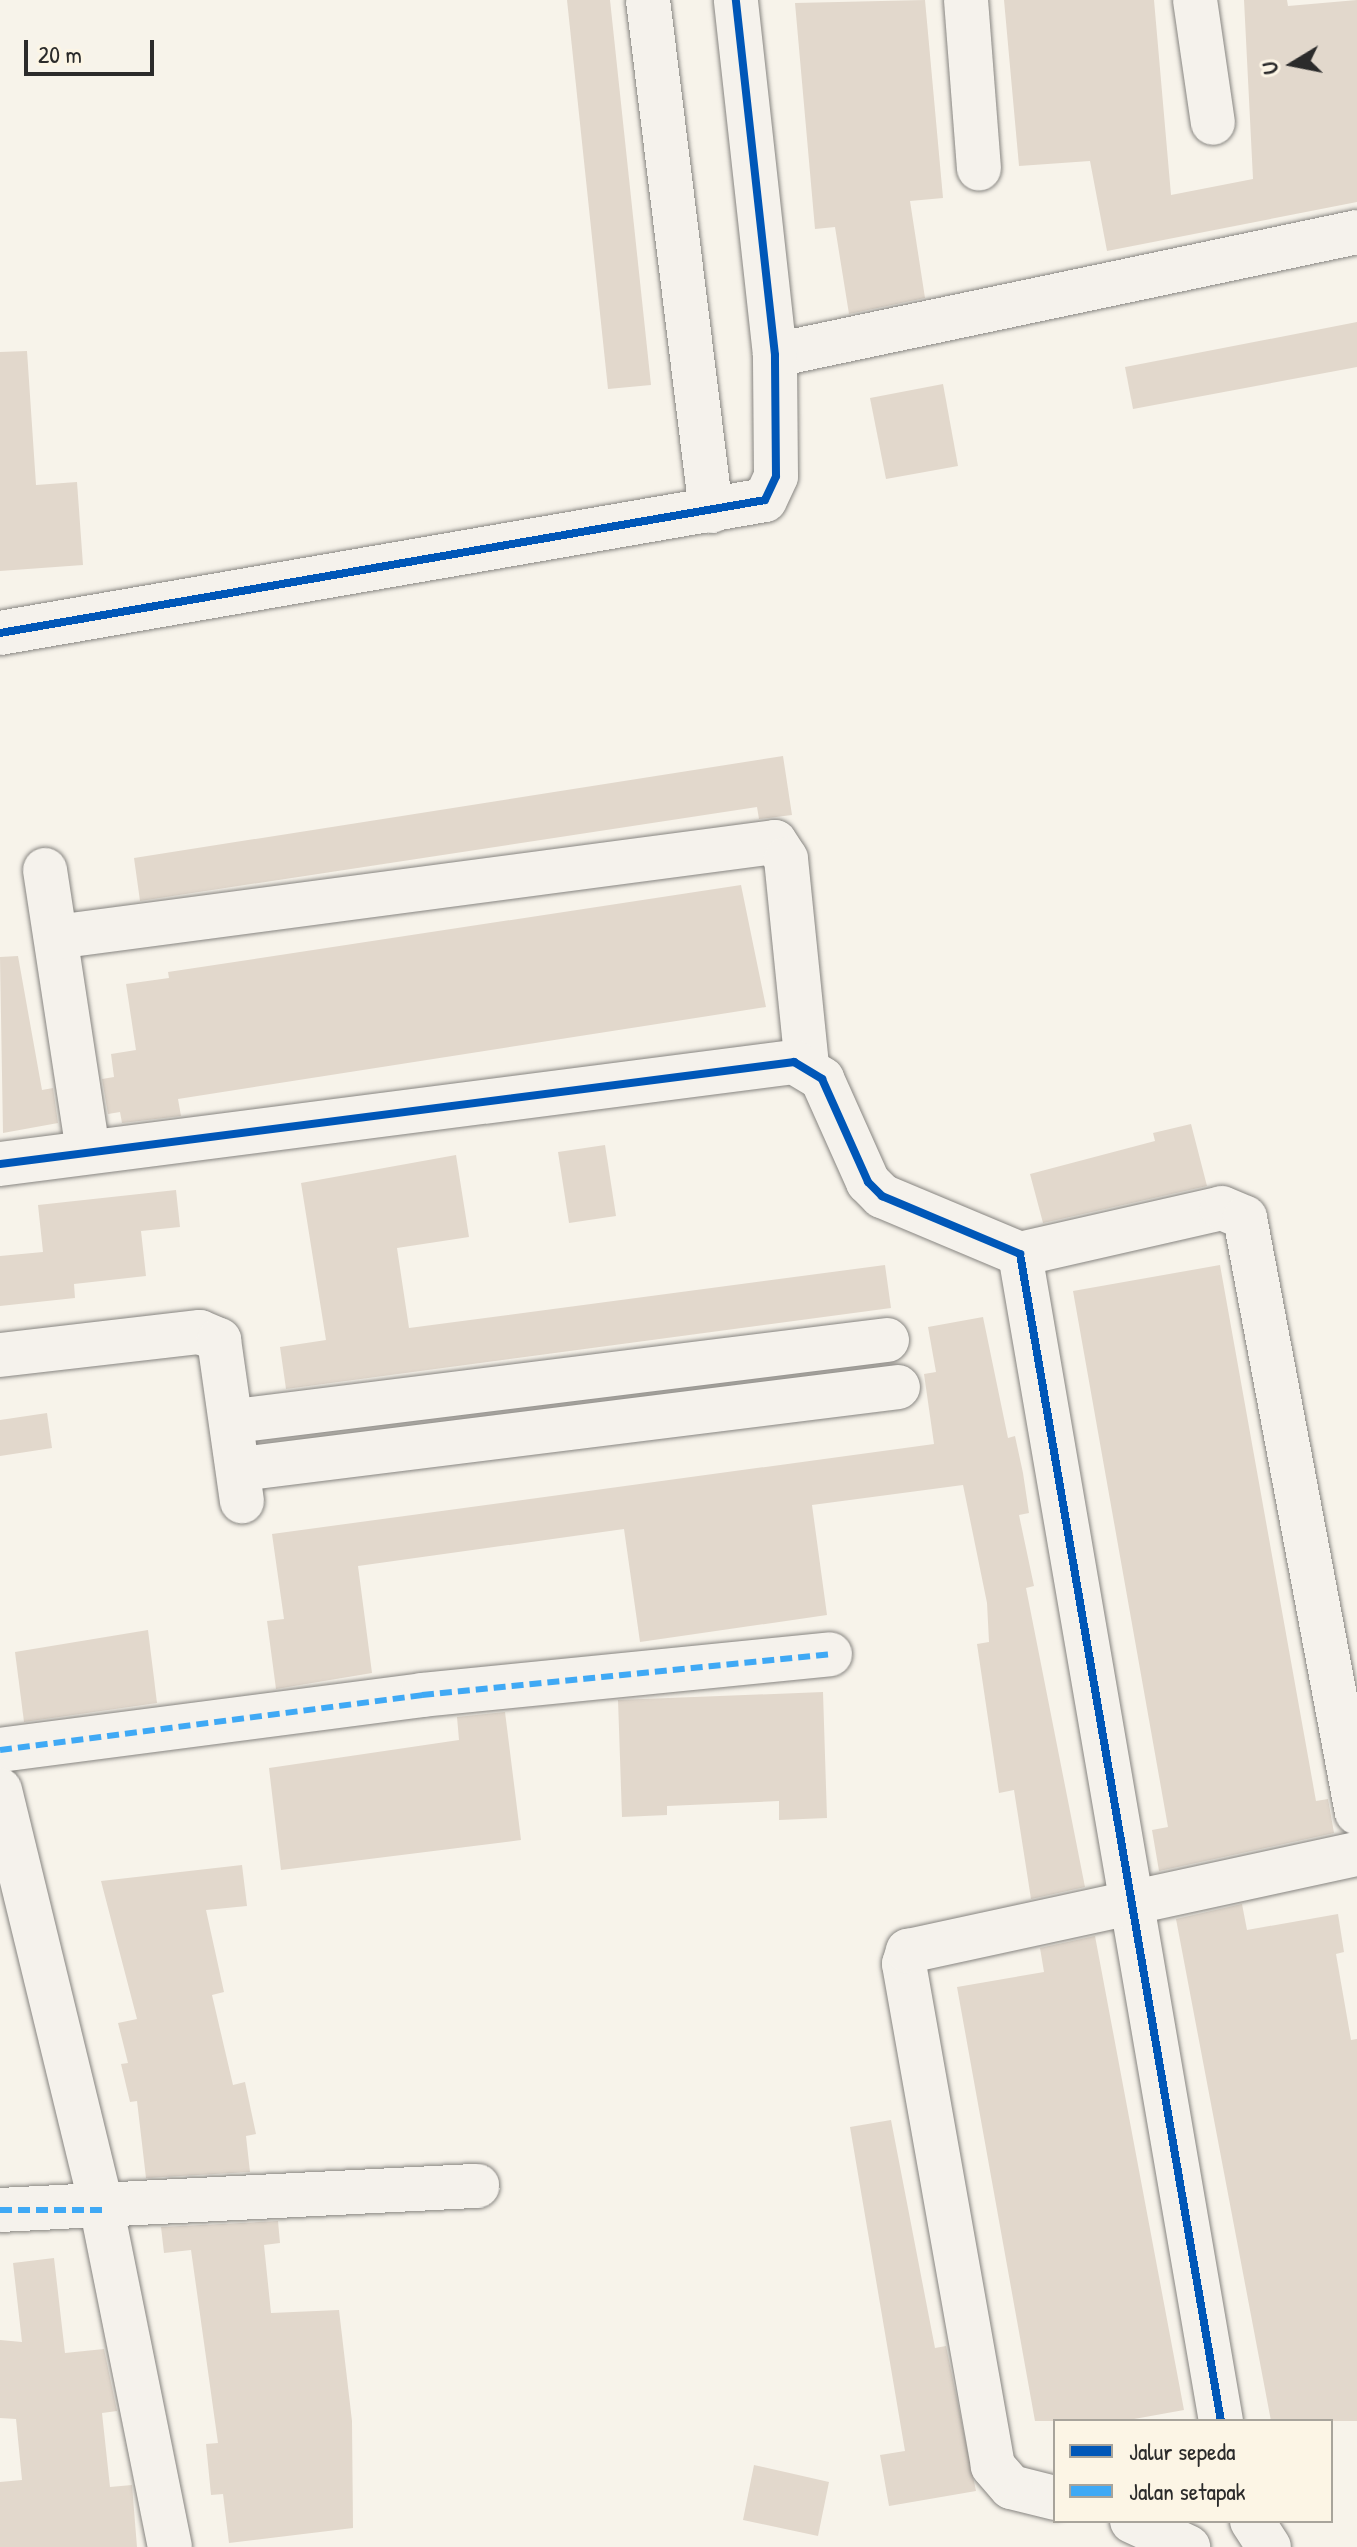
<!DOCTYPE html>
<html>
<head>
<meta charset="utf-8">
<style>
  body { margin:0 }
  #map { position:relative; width:1357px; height:2547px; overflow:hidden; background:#f7f3ea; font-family:"Patrick Hand",sans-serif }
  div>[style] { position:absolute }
  .building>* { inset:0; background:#e2d8cc }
  .roads { filter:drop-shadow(0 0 2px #878581) drop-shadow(0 0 2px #878581) }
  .minor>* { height:44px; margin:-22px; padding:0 22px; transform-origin:22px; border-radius:22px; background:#f5f2ec }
  .quiet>* { height:6px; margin-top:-3px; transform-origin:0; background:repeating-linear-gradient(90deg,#3fa9f5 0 12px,transparent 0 18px) }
  .cycleway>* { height:8px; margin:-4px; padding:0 4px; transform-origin:4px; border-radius:4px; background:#0057b8 }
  span { translate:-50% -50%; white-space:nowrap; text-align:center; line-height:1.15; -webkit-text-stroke:6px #fcf5e5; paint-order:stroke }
  .legend { position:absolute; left:1053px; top:2419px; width:280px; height:104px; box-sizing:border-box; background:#fcf5e5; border:2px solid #a8a49b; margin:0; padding:10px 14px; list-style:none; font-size:24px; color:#2b2b2b }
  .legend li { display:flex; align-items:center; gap:16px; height:40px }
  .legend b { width:40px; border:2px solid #a8a49b }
  .north { position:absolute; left:1253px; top:24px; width:80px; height:80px; -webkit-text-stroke:6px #fcf5e5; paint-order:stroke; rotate:260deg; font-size:22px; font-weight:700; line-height:32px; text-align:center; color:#2b2b2b }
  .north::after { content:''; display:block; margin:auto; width:28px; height:36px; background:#2b2b2b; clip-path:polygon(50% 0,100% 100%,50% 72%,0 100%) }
  .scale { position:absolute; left:24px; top:40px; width:130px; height:36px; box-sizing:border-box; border:4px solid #2b2b2b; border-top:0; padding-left:10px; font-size:24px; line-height:28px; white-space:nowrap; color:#2b2b2b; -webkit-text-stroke:6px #fcf5e5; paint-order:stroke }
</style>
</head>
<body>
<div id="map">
  <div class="building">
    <i style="clip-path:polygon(567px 0,610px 0,651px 385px,608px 389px)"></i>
    <i style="clip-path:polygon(925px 0,943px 198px,910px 201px,925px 298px,849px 314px,835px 227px,815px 229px,795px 3px)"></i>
    <i style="clip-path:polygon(1004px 0,1154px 0,1171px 195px,1253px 179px,1244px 0,1287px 0,1288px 6px,1357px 0,1357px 202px,1107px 251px,1090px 161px,1019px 166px)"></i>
    <i style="clip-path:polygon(1357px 322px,1357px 367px,1133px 409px,1125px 367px)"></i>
    <i style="clip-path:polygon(27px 351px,36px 485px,77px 482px,83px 565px,0 571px,0 352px)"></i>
    <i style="clip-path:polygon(943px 384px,958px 466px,886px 479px,870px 398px)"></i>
    <i style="clip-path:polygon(783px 756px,792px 815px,759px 819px,757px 807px,140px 901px,134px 858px)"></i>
    <i style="clip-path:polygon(741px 885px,766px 1007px,178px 1099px,181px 1116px,122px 1123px,120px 1112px,108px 1114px,102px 1079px,114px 1077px,111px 1054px,136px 1050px,126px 984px,169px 978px,168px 972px)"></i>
    <i style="clip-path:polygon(18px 956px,42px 1090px,53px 1088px,58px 1123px,3px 1133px,0 957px)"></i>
    <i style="clip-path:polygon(1191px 1124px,1207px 1186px,1043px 1223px,1030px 1174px,1155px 1141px,1153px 1133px)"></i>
    <i style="clip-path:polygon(605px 1145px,616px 1216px,569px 1223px,558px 1152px)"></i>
    <i style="clip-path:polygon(456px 1155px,469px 1237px,397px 1248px,409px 1328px,885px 1265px,891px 1308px,286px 1389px,280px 1347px,326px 1340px,301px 1183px)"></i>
    <i style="clip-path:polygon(176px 1190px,180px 1227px,141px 1231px,146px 1276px,74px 1284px,75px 1298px,0 1306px,0 1256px,43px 1252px,38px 1205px)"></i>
    <i style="clip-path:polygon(1220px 1265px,1316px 1801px,1328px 1799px,1334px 1833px,1159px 1871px,1152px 1830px,1168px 1827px,1073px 1291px)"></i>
    <i style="clip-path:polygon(983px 1317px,1008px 1438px,1015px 1436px,1023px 1473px,1029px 1513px,1019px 1515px,1034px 1586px,1026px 1588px,1085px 1887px,1031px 1899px,1014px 1790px,999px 1793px,977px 1644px,989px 1642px,987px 1603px,963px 1485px,812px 1505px,827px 1615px,640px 1642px,624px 1529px,358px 1566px,372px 1673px,276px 1689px,267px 1621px,284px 1619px,272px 1534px,934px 1444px,924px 1374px,936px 1372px,928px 1327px)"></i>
    <i style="clip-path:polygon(47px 1413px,52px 1448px,0 1456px,0 1420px)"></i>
    <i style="clip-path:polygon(148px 1630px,157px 1703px,24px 1722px,15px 1652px)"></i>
    <i style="clip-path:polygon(823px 1692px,827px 1818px,779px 1820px,779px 1801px,667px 1806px,667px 1815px,622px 1817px,618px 1700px)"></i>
    <i style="clip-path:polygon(505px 1712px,521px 1840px,281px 1870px,269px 1768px,459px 1740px,457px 1717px)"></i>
    <i style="clip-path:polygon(242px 1865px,247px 1906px,206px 1910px,224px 1992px,212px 1995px,233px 2085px,245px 2082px,256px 2134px,246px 2136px,250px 2172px,146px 2178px,137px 2101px,130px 2102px,121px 2064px,128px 2063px,118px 2023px,137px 2019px,101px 1881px)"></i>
    <i style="clip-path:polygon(1242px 1904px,1247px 1930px,1338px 1914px,1344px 1952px,1336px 1954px,1351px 2040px,1357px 2039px,1357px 2421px,1271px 2421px,1176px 1919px)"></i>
    <i style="clip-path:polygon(1095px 1936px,1184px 2410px,1123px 2421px,1035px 2421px,957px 1987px,1044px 1972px,1040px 1948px)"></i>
    <i style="clip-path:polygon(891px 2120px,935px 2348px,946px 2346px,976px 2491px,889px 2506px,880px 2455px,905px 2451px,850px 2127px)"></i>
    <i style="clip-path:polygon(278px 2221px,280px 2243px,264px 2245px,271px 2313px,339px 2310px,352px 2421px,353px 2528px,229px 2543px,223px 2494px,211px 2495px,206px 2444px,218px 2443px,191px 2250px,164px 2253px,161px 2227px)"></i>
    <i style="clip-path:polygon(54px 2258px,65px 2353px,104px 2349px,117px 2411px,102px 2413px,110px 2487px,132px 2485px,137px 2547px,0 2547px,0 2482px,22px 2480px,16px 2419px,0 2418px,0 2340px,22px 2342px,13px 2263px)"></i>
    <i style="clip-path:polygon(754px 2465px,829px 2482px,818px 2536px,743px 2520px)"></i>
  </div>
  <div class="roads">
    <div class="minor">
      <i style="left:648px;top:0;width:515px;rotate:82.97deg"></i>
      <i style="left:966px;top:0;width:169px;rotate:85.6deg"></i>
      <i style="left:1195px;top:0;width:124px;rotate:81.7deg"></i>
      <i style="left:775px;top:355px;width:595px;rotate:-11.93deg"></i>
      <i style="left:0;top:633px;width:776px;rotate:-9.86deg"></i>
      <i style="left:765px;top:500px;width:26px;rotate:-65deg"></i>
      <i style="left:776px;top:476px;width:121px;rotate:-90.5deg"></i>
      <i style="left:775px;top:355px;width:357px;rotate:-96.3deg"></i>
      <i style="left:45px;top:870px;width:284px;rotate:81.3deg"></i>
      <i style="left:56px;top:937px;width:725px;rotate:-7.53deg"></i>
      <i style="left:775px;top:842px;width:20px;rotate:57deg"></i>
      <i style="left:786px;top:859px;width:207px;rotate:84.2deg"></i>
      <i style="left:0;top:1164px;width:801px;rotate:-7.32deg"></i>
      <i style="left:794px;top:1062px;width:33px;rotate:31deg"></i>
      <i style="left:822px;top:1079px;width:113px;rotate:65.9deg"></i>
      <i style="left:868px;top:1182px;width:20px;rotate:45deg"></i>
      <i style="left:882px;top:1196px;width:150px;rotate:22.8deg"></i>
      <i style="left:1020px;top:1254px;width:1184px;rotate:80.23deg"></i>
      <i style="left:1020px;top:1254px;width:207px;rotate:-12.8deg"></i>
      <i style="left:1222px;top:1208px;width:25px;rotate:23deg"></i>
      <i style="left:1245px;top:1218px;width:605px;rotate:79.34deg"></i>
      <i style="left:0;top:1355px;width:201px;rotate:-6.6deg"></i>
      <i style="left:200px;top:1332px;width:21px;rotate:23deg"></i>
      <i style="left:219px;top:1340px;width:163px;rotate:81.9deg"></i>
      <i style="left:235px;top:1421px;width:657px;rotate:-7.08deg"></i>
      <i style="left:241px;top:1469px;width:662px;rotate:-7.11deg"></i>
      <i style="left:0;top:1750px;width:426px;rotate:-7.4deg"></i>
      <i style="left:422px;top:1695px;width:410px;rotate:-5.7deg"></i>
      <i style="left:0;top:1790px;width:432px;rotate:76.3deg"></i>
      <i style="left:102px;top:2210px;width:344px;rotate:78.6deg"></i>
      <i style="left:0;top:2210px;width:478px;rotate:-2.9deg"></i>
      <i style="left:1055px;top:2498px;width:45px;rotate:-166deg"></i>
      <i style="left:1011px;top:2487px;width:28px;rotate:-131deg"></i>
      <i style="left:993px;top:2466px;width:510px;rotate:-100.05deg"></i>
      <i style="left:904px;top:1964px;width:14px;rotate:-73deg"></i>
      <i style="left:908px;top:1951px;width:459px;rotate:-12.2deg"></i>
      <i style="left:1132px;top:2521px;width:62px;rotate:24.9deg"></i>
      <i style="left:1252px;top:2521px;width:31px;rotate:57deg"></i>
    </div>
  </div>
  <div class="quiet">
    <i style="left:0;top:1750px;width:426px;rotate:-7.4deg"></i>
    <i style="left:422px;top:1695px;width:410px;rotate:-5.7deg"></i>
    <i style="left:0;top:2210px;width:102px"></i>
  </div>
  <div class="cycleway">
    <i style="left:0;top:633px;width:776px;rotate:-9.86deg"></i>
    <i style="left:765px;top:500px;width:26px;rotate:-65deg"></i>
    <i style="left:776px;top:476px;width:121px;rotate:-90.5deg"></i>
    <i style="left:775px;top:355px;width:357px;rotate:-96.3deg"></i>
    <i style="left:0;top:1164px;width:801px;rotate:-7.32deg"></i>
    <i style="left:794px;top:1062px;width:33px;rotate:31deg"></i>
    <i style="left:822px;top:1079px;width:113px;rotate:65.9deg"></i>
    <i style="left:868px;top:1182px;width:20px;rotate:45deg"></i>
    <i style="left:882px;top:1196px;width:150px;rotate:22.8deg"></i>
    <i style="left:1020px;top:1254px;width:1184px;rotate:80.23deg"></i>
  </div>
  <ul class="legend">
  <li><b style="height:10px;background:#0057b8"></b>Jalur sepeda</li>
  <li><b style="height:10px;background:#3fa9f5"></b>Jalan setapak</li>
  </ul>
  <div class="north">U</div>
  <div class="scale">20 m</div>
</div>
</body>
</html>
